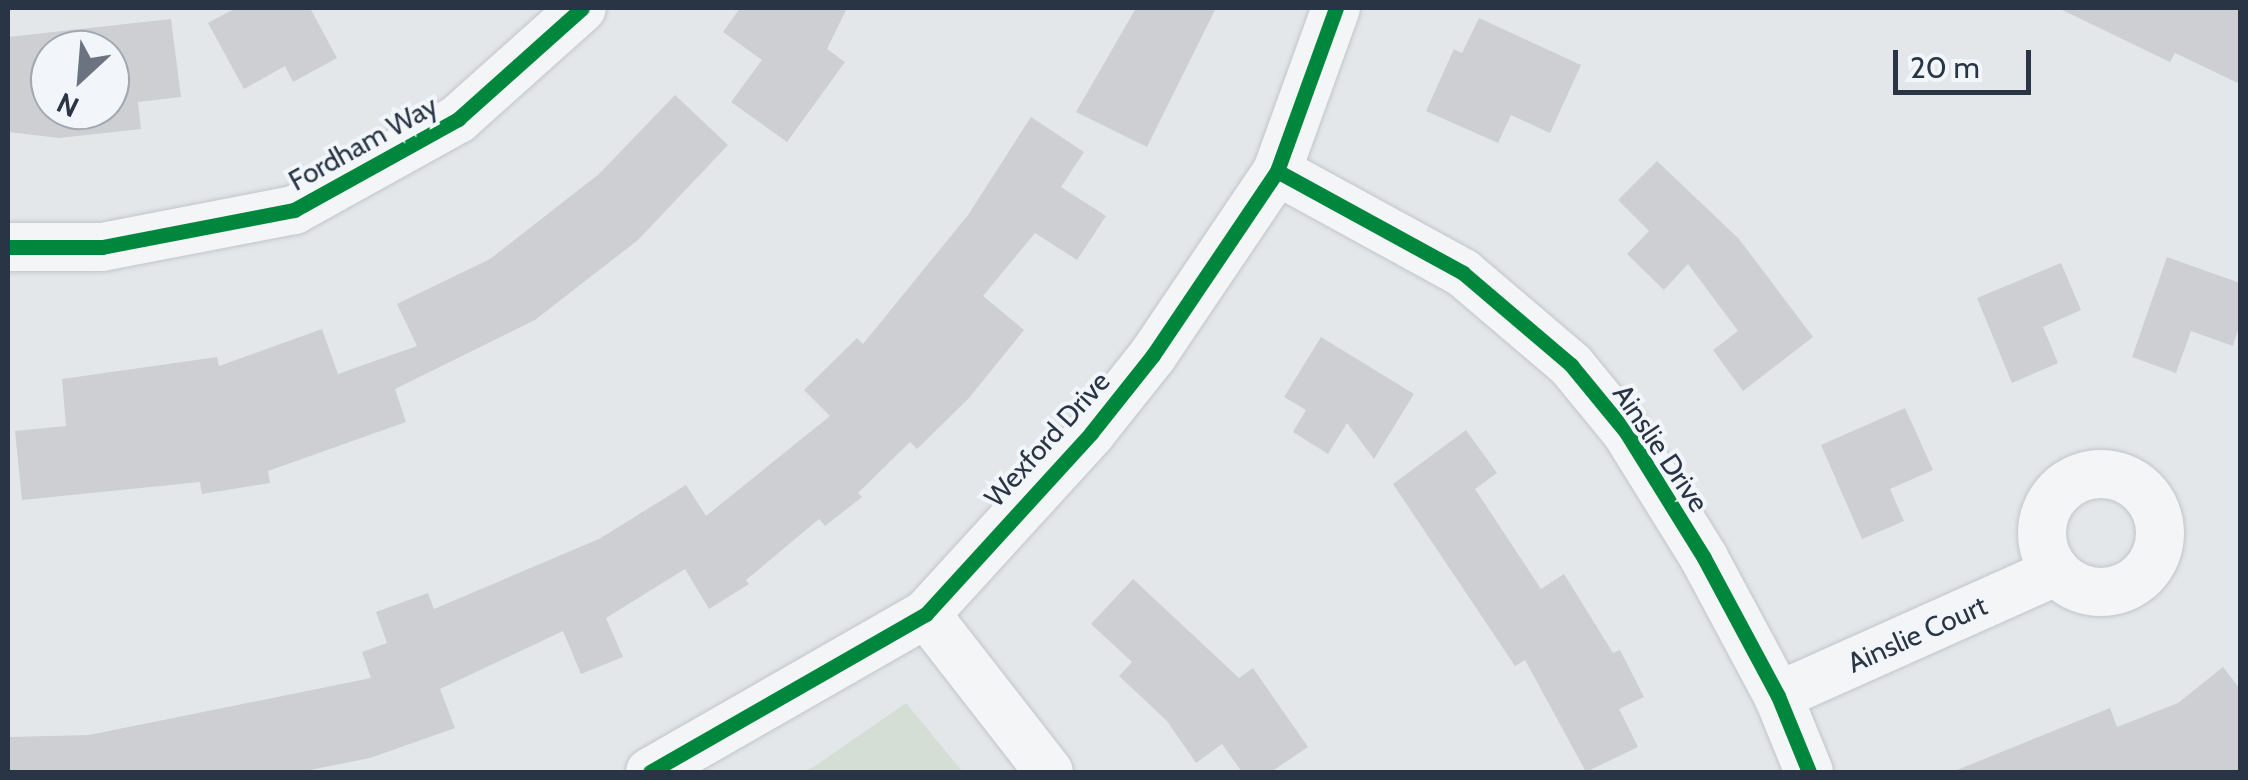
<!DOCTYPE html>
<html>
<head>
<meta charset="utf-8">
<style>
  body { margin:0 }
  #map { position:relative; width:2248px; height:780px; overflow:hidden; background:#e4e7ea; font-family:Cabin,sans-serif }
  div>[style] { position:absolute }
  .green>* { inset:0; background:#d5ded5 }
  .building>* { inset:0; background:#cdcfd2 }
  .roads { filter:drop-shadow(0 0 2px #c2c5c8) drop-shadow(0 0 2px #c2c5c8) }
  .street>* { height:48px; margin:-24px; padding:0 24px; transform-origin:24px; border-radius:24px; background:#f3f5f6 }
  .street>.ring { margin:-24px; padding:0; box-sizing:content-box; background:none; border:48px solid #f3f5f6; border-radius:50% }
  .cycleway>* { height:15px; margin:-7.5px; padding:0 7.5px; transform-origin:7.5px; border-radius:7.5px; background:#00873e }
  span { translate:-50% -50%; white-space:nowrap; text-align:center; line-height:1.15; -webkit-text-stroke:8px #f2f5f9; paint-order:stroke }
  .street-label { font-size:28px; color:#293545 }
  .frame { position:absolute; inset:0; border:10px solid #293545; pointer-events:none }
  .north { position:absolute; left:30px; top:30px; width:100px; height:100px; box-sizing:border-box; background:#f2f5f9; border:2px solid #a2a8b1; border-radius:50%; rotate:206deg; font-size:28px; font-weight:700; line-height:40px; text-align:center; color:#293545 }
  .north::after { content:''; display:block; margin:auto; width:35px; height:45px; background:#6a737f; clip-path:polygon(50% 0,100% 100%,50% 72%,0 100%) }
  .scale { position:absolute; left:1893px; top:50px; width:138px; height:45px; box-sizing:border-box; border:5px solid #293545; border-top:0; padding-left:12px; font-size:30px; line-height:35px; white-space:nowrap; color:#293545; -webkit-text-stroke:8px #f2f5f9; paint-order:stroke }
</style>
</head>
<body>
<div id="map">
  <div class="green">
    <i style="clip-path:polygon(906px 703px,963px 772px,803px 772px,815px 766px)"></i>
  </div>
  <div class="building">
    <i style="clip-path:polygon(236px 8px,310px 8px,337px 58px,293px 82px,285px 66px,244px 89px,208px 23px)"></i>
    <i style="clip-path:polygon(740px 8px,847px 8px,827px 49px,845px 62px,787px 142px,731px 102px,762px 60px,723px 32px)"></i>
    <i style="clip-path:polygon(1136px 8px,1216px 8px,1147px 147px,1076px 112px)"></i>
    <i style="clip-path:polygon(2058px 8px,2240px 8px,2240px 84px,2175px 53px,2170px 62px)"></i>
    <i style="clip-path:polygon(1479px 18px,1581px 65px,1550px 133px,1511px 115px,1498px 143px,1426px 111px,1454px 49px,1462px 53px)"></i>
    <i style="clip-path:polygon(evenodd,171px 19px,181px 97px,138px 102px,141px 129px,59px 138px,8px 132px,8px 37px,171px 19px,50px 50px,110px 50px,110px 110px,50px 110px,50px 50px)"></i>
    <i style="clip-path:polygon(675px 95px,728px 145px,638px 240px,535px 320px,395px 389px,406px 422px,268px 471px,270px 483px,202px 494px,200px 482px,22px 500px,15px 431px,66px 426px,62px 379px,217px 357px,219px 366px,322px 329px,338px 374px,417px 346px,397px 304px,490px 259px,599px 174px)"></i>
    <i style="clip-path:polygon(1031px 117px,1084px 152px,1061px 187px,1106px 216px,1077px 260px,1035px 233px,983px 296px,1024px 330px,969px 398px,917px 449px,910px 442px,858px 493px,862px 497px,825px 526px,819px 519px,746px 580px,749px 584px,709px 609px,685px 569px,606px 618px,623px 657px,581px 674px,563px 631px,440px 689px,455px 728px,370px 758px,300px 772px,8px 772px,8px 737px,89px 735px,371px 678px,362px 652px,387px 643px,376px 612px,428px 593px,434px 609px,599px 539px,686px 485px,706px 516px,830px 416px,804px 390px,857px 338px,863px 344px,968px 215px)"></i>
    <i style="clip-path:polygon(1657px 161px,1739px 239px,1813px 337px,1743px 391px,1713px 350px,1738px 331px,1688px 264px,1664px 290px,1627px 254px,1649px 231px,1618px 200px)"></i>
    <i style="clip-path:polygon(2167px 257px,2240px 283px,2240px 323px,2233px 346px,2191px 331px,2176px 373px,2132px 357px)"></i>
    <i style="clip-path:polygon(2061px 263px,2081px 310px,2043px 327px,2058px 363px,2012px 383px,1977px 298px)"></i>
    <i style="clip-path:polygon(1321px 337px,1414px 394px,1374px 459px,1347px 423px,1328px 454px,1293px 432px,1306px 410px,1284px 397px)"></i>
    <i style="clip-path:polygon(1905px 408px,1933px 470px,1890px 489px,1904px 521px,1862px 539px,1821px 445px)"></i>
    <i style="clip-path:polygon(1466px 430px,1497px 473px,1475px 489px,1541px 589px,1564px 574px,1613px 653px,1620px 650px,1644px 697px,1619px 709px,1638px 747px,1586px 772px,1525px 660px,1515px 666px,1393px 484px)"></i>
    <i style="clip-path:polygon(1133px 579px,1239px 678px,1253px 668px,1308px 747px,1271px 772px,1242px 772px,1222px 744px,1196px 763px,1167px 721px,1119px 676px,1132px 662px,1091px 624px)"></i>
    <i style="clip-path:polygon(2223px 667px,2240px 689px,2240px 772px,1952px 772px,2110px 708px,2117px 727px,2178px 703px)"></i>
  </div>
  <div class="roads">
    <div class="street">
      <i style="left:1277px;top:171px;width:212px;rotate:28.7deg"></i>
      <i style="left:1463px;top:273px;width:142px;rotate:40.4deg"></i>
      <i style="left:1571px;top:365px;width:87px;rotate:50.6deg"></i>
      <i style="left:1626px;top:432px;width:148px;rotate:58.2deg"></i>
      <i style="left:1704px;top:558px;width:157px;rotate:61.8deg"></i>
      <i style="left:1778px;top:696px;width:82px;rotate:67.8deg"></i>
      <i style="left:8px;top:247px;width:94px"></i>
      <i style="left:102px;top:247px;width:196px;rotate:-10.9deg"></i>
      <i style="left:294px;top:210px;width:188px;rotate:-29deg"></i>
      <i style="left:458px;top:119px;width:166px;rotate:-41.8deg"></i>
      <i class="ring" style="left:2042px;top:474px;width:70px;height:70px"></i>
      <i style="left:926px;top:614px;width:200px;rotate:52.1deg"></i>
      <i style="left:1778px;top:696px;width:303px;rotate:-24.1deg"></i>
      <i style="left:650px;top:772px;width:318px;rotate:-29.8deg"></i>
      <i style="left:926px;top:614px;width:245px;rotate:-47.6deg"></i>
      <i style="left:1091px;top:433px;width:100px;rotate:-51.5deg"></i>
      <i style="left:1153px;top:355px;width:222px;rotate:-56deg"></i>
      <i style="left:1277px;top:171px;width:173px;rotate:-70.1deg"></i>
    </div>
  </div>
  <div class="cycleway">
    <i style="left:1277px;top:171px;width:212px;rotate:28.7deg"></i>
    <i style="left:1463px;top:273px;width:142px;rotate:40.4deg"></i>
    <i style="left:1571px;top:365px;width:87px;rotate:50.6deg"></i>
    <i style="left:1626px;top:432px;width:148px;rotate:58.2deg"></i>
    <i style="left:1704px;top:558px;width:157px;rotate:61.8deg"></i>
    <i style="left:1778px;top:696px;width:82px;rotate:67.8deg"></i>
    <i style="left:8px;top:247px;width:94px"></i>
    <i style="left:102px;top:247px;width:196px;rotate:-10.9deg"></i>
    <i style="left:294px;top:210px;width:188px;rotate:-29deg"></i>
    <i style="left:458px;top:119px;width:166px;rotate:-41.8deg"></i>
    <i style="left:650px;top:772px;width:318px;rotate:-29.8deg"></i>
    <i style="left:926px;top:614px;width:245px;rotate:-47.6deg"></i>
    <i style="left:1091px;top:433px;width:100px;rotate:-51.5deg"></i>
    <i style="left:1153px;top:355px;width:222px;rotate:-56deg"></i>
    <i style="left:1277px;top:171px;width:173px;rotate:-70.1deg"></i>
  </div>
  <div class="street-label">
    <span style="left:363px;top:143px;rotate:-29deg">Fordham Way</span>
    <span style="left:1047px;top:439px;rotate:-48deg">Wexford Drive</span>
    <span style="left:1661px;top:448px;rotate:56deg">Ainslie Drive</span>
    <span style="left:1917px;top:634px;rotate:-24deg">Ainslie Court</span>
  </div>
  <div class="frame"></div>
  <div class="north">N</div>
  <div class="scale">20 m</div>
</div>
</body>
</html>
